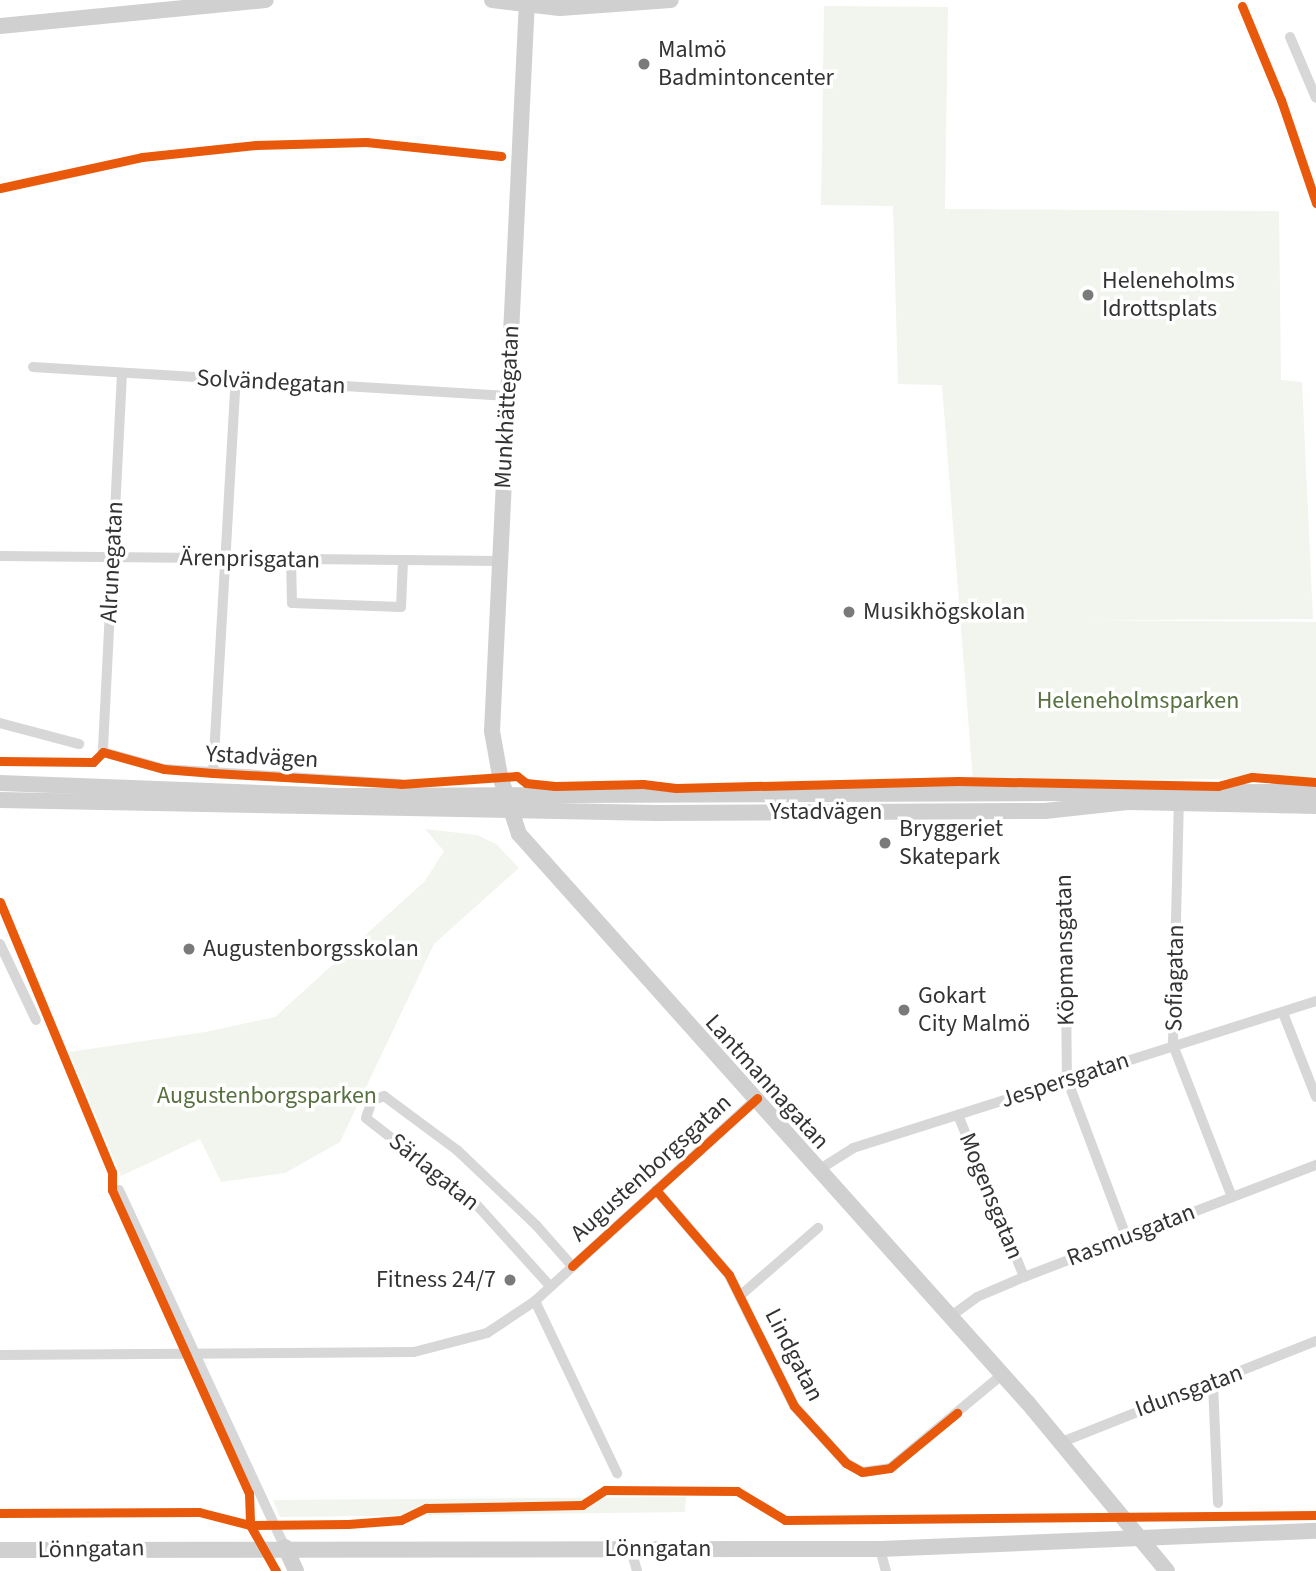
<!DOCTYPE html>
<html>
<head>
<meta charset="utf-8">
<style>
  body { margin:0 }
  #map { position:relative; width:1316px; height:1571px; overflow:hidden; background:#fff; font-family:"Source Sans 3",sans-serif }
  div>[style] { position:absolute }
  .green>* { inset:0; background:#f1f5ed }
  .street>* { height:10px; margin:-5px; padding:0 5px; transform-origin:5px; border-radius:5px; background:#d7d7d7 }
  .secondary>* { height:16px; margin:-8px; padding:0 8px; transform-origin:8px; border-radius:8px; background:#d0d0d0 }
  .cycleway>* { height:9px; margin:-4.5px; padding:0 4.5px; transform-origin:4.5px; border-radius:4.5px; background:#e8590c }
  .dots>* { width:19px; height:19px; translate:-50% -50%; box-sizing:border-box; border:4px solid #fff; border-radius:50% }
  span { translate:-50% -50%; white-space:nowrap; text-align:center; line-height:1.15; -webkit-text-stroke:7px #fff; paint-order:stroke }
  .poi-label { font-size:24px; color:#333 }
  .left { translate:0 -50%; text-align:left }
  .right { translate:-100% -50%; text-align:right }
  .street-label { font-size:24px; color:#333 }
  .park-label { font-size:24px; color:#56703f }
</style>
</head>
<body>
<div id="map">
  <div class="green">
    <i style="clip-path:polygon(824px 6px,948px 7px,945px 209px,1279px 211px,1281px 380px,1302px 382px,1313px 619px,1081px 620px,1316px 622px,1316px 778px,973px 781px,942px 385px,898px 384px,893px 206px,821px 205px)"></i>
    <i style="clip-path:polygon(425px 829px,477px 835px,496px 844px,519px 868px,434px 944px,340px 1142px,285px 1173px,221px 1182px,200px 1139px,121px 1176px,69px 1052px,205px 1032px,275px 1017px,425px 881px,444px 851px)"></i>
    <i style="clip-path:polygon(686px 1497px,685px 1512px,280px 1517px,273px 1500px)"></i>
  </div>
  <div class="street">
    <i style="left:1290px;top:37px;width:66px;rotate:66.9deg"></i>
    <i style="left:33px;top:367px;width:476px;rotate:3.5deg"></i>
    <i style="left:122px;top:373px;width:379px;rotate:92.9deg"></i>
    <i style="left:103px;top:752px;width:63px;rotate:15.6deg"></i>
    <i style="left:164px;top:769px;width:237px;rotate:3.6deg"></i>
    <i style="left:401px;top:784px;width:19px;rotate:35deg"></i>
    <i style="left:0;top:556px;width:500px;rotate:0.57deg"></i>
    <i style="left:291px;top:559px;width:44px;rotate:88.7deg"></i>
    <i style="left:292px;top:603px;width:109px;rotate:2.1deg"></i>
    <i style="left:401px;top:607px;width:46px;rotate:-87.5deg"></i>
    <i style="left:0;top:723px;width:82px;rotate:14.9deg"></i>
    <i style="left:213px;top:773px;width:394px;rotate:-86.7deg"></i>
    <i style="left:1179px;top:797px;width:248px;rotate:91.4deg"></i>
    <i style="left:1173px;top:1045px;width:163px;rotate:68.8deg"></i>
    <i style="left:1065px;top:895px;width:184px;rotate:89.4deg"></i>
    <i style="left:1067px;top:1079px;width:168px;rotate:69.4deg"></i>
    <i style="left:0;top:944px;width:84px;rotate:64.7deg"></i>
    <i style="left:1283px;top:1013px;width:90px;rotate:68.6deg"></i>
    <i style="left:958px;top:1115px;width:175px;rotate:67.8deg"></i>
    <i style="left:820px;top:1169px;width:39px;rotate:-32deg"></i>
    <i style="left:853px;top:1148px;width:486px;rotate:-17.6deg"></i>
    <i style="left:119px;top:1190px;width:394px;rotate:65.1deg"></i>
    <i style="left:656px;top:1190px;width:112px;rotate:49.3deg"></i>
    <i style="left:729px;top:1275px;width:146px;rotate:63.6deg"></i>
    <i style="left:794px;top:1406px;width:77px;rotate:47.6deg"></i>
    <i style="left:846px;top:1463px;width:18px;rotate:29deg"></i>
    <i style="left:862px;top:1472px;width:28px;rotate:-8deg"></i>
    <i style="left:890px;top:1468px;width:147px;rotate:-39.8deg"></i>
    <i style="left:550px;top:1286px;width:112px;rotate:-132.1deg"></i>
    <i style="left:475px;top:1203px;width:138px;rotate:-142.1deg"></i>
    <i style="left:366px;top:1118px;width:18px;rotate:-71deg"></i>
    <i style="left:372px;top:1101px;width:13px;rotate:-23deg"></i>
    <i style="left:384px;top:1096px;width:92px;rotate:36.6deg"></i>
    <i style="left:458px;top:1151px;width:108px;rotate:43.5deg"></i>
    <i style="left:536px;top:1225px;width:55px;rotate:48.7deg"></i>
    <i style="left:742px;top:1294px;width:101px;rotate:-41deg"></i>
    <i style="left:535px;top:1301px;width:191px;rotate:64.5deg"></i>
    <i style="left:951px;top:1316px;width:32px;rotate:-36deg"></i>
    <i style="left:977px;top:1297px;width:51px;rotate:-23.1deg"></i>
    <i style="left:1024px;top:1277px;width:313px;rotate:-21deg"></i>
    <i style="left:0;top:1355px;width:414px;rotate:-0.4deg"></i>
    <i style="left:414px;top:1352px;width:75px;rotate:-14.6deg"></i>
    <i style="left:487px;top:1333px;width:58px;rotate:-33.7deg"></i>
    <i style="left:535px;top:1301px;width:301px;rotate:-42.4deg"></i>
    <i style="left:1213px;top:1383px;width:120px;rotate:87.6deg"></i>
    <i style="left:1062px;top:1442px;width:273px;rotate:-21.7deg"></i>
    <i style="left:880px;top:1549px;width:23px;rotate:75deg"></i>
    <i style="left:631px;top:1550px;width:22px;rotate:74deg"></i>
  </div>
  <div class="secondary">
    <i style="left:492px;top:0;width:68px;rotate:6.7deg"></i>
    <i style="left:560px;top:8px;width:111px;rotate:-4.1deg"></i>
    <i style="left:527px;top:0;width:732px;rotate:92.74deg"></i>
    <i style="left:492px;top:731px;width:46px;rotate:79.9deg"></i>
    <i style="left:500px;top:776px;width:61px;rotate:71.9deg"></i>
    <i style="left:519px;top:834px;width:763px;rotate:48.19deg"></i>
    <i style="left:1028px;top:1403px;width:218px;rotate:50.4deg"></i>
    <i style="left:0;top:26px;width:267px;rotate:-5.6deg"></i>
    <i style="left:0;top:783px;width:344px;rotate:2.2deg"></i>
    <i style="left:344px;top:796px;width:972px;rotate:-0.24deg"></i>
    <i style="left:0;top:800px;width:657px;rotate:1.13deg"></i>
    <i style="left:657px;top:813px;width:388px;rotate:-0.3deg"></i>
    <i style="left:1045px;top:811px;width:83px;rotate:-6.2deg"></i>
    <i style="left:1128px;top:802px;width:188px;rotate:1.2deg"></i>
    <i style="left:285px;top:1547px;width:26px;rotate:65deg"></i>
    <i style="left:0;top:1550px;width:880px;rotate:-0.07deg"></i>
    <i style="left:880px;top:1549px;width:436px;rotate:-2.4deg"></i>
  </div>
  <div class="cycleway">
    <i style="left:1242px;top:6px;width:102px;rotate:67.5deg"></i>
    <i style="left:1281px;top:100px;width:109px;rotate:71.2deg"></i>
    <i style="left:0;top:188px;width:145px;rotate:-12.3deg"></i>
    <i style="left:142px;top:157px;width:115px;rotate:-6deg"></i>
    <i style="left:256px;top:145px;width:110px;rotate:-1.6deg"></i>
    <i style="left:366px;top:142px;width:136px;rotate:5.9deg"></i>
    <i style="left:0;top:761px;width:93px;rotate:0.6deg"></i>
    <i style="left:93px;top:762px;width:14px;rotate:-45deg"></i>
    <i style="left:103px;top:752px;width:63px;rotate:15.6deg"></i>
    <i style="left:164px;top:769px;width:49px;rotate:4.7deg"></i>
    <i style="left:213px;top:773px;width:188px;rotate:3.3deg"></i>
    <i style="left:401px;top:784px;width:116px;rotate:-3.9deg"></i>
    <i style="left:517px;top:776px;width:11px;rotate:38deg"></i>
    <i style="left:526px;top:783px;width:29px;rotate:6deg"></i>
    <i style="left:555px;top:786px;width:88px;rotate:-1.3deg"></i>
    <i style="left:643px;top:784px;width:33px;rotate:7deg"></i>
    <i style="left:676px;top:788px;width:282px;rotate:-1.4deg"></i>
    <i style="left:958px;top:781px;width:260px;rotate:1.1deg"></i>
    <i style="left:1218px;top:786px;width:35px;rotate:-15deg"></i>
    <i style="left:1252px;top:777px;width:64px;rotate:4.5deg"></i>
    <i style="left:0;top:902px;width:292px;rotate:67.5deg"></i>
    <i style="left:112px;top:1172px;width:18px;rotate:90deg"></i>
    <i style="left:112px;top:1190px;width:333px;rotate:65.7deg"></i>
    <i style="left:249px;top:1493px;width:32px;rotate:88deg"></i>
    <i style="left:250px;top:1525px;width:53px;rotate:60.5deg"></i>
    <i style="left:656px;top:1190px;width:112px;rotate:49.3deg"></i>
    <i style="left:729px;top:1275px;width:146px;rotate:63.6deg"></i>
    <i style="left:794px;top:1406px;width:77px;rotate:47.6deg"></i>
    <i style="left:846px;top:1463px;width:18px;rotate:29deg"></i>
    <i style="left:862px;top:1472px;width:28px;rotate:-8deg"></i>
    <i style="left:890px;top:1468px;width:87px;rotate:-39.4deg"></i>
    <i style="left:572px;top:1266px;width:250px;rotate:-42.2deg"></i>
    <i style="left:0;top:1513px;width:199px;rotate:-0.3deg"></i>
    <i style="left:199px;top:1512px;width:53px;rotate:14.3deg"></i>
    <i style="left:250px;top:1525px;width:98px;rotate:-0.6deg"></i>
    <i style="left:348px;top:1524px;width:53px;rotate:-4.3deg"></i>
    <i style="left:401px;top:1520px;width:28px;rotate:-26deg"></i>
    <i style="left:426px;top:1508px;width:156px;rotate:-1.1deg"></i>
    <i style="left:582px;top:1505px;width:27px;rotate:-33deg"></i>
    <i style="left:605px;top:1490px;width:132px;rotate:0.4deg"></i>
    <i style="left:737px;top:1491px;width:56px;rotate:31.1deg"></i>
    <i style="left:785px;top:1520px;width:531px;rotate:-0.54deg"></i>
  </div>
  <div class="dots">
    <i style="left:644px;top:64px;background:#7a7a7a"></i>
    <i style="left:1088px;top:295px;background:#7a7a7a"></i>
    <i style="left:849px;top:612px;background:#7a7a7a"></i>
    <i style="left:885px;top:843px;background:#7a7a7a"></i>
    <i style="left:189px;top:949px;background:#7a7a7a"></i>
    <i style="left:904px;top:1010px;background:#7a7a7a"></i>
    <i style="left:510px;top:1280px;background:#7a7a7a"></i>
  </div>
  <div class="poi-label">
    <span class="left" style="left:658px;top:64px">Malmö<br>Badmintoncenter</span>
    <span class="left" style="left:1102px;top:295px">Heleneholms<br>Idrottsplats</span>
    <span class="left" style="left:863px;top:612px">Musikhögskolan</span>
    <span class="left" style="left:899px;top:843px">Bryggeriet<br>Skatepark</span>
    <span class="left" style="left:203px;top:949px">Augustenborgsskolan</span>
    <span class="left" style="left:918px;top:1010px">Gokart<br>City Malmö</span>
    <span class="right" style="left:496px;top:1280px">Fitness 24/7</span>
  </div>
  <div class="street-label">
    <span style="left:271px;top:382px;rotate:3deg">Solvändegatan</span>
    <span style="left:507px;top:407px;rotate:-87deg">Munkhättegatan</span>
    <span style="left:250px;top:559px;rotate:1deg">Ärenprisgatan</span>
    <span style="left:112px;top:562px;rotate:-87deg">Alrunegatan</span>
    <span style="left:262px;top:757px;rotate:3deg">Ystadvägen</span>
    <span style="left:826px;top:812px">Ystadvägen</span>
    <span style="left:1065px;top:950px;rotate:-91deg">Köpmansgatan</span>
    <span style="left:1175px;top:978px;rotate:-89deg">Sofiagatan</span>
    <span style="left:1065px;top:1080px;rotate:-18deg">Jespersgatan</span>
    <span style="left:767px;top:1082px;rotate:48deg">Lantmannagatan</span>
    <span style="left:651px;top:1168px;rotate:-42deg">Augustenborgsgatan</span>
    <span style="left:434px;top:1172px;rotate:39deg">Särlagatan</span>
    <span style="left:991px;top:1196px;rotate:68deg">Mogensgatan</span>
    <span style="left:1131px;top:1235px;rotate:-21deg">Rasmusgatan</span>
    <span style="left:794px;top:1355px;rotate:63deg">Lindgatan</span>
    <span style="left:1189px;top:1391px;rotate:-20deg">Idunsgatan</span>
    <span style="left:91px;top:1549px;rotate:-1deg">Lönngatan</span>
    <span style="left:658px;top:1549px">Lönngatan</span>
  </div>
  <div class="park-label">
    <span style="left:1138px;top:701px">Heleneholmsparken</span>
    <span style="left:267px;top:1096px">Augustenborgsparken</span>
  </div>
</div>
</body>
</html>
